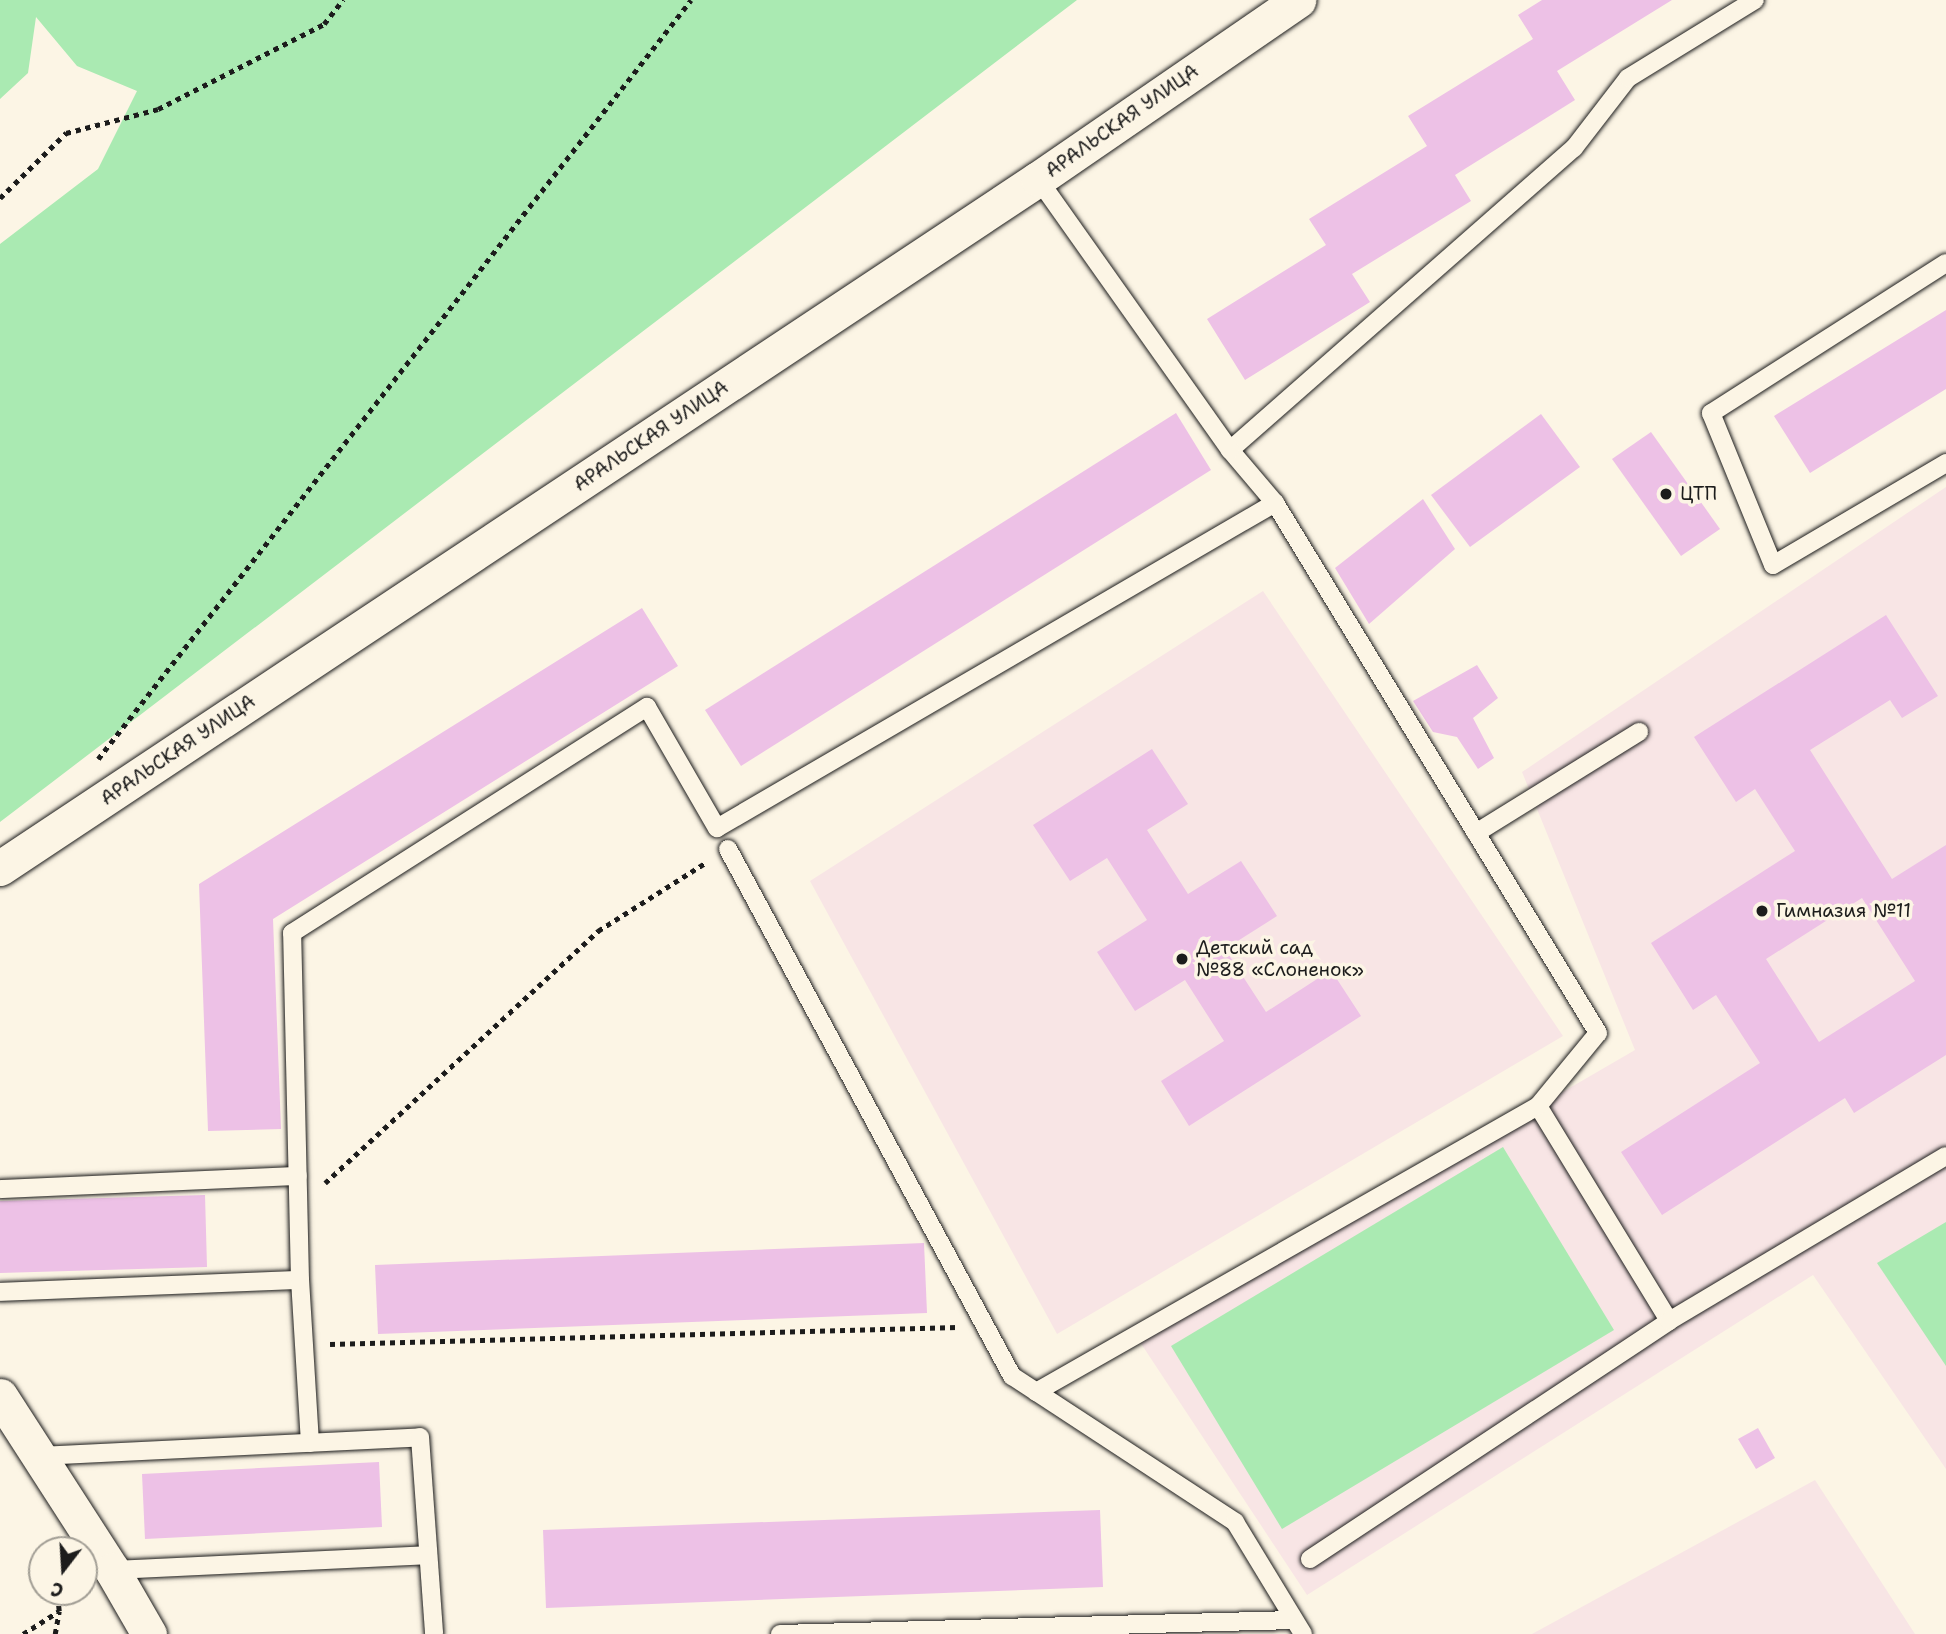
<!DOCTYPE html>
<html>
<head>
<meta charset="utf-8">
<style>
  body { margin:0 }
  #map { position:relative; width:1946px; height:1634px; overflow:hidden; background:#fcf5e5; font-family:"Shantell Sans",sans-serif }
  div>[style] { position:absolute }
  .built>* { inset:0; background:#f8e5e5 }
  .green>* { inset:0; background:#aaeab2 }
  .building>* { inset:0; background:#edc1e6 }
  .path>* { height:4.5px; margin-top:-2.25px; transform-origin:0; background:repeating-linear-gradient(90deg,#1c1c1c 0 5px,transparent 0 10px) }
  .roads { filter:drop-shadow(0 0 2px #1c1c1c) drop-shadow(0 0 2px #1c1c1c) }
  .lane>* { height:18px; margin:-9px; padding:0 9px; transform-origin:9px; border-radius:9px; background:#fcf5e5 }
  .street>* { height:35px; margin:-17.5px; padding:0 17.5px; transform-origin:17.5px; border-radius:17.5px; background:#fcf5e5 }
  .dots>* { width:19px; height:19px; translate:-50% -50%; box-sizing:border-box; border:4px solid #fcf5e5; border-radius:50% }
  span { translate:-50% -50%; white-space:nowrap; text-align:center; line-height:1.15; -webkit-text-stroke:7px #fcf5e5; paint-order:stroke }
  .street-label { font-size:19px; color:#1c1c1c }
  .poi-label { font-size:19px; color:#1c1c1c }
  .left { translate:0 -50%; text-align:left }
  .north { position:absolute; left:28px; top:1536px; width:70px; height:70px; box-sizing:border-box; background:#fcf5e5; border:2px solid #a29e95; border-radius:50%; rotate:197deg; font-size:19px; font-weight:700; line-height:28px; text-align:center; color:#1c1c1c }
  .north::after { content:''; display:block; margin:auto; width:24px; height:32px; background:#1c1c1c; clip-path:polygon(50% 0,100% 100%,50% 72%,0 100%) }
</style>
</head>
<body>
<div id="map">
  <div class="built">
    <i style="clip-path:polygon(1946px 487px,1946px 1469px,1813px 1275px,1307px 1595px,1138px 1339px,1635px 1050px,1522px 772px)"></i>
    <i style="clip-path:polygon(1263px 591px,1563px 1036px,1057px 1334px,810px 881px)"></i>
    <i style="clip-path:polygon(1815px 1480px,1915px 1634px,1532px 1634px)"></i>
  </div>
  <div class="green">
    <i style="clip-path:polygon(0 0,1077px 0,0 822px,0 244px,98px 169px,137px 91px,77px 66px,36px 17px,28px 73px,0 99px)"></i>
    <i style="clip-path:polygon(1503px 1147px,1614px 1330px,1282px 1529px,1171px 1346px)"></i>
    <i style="clip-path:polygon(1946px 1222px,1946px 1366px,1877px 1263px)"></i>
  </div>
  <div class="building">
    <i style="clip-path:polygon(1542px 0,1672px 0,1557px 71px,1575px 100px,1455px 175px,1471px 201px,1352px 274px,1370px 302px,1245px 380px,1207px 319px,1326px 245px,1309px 219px,1427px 146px,1408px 116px,1533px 39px,1518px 15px)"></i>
    <i style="clip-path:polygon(1946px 310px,1946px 389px,1810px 473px,1774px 416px)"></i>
    <i style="clip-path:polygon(1176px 413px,1211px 470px,741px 766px,705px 710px)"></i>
    <i style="clip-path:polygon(1541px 414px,1580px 467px,1470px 547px,1431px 495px)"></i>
    <i style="clip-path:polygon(1651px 432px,1720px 529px,1681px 556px,1612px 459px)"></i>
    <i style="clip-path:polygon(1423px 499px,1455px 549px,1369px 624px,1335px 568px)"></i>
    <i style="clip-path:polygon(642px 608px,678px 666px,273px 919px,281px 1129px,208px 1131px,199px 884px)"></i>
    <i style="clip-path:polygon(evenodd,1886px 615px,1938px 696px,1902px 718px,1890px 700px,1810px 750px,1892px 879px,1946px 845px,1946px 1055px,1854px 1113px,1845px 1098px,1662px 1215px,1621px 1152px,1760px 1063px,1716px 995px,1693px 1010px,1651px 943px,1795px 851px,1755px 789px,1736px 802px,1694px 737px,1886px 615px,1862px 898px,1915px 981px,1819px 1042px,1766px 959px,1862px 898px)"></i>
    <i style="clip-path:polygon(1477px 665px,1498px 698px,1473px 718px,1494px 758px,1478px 769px,1457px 737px,1433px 732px,1413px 701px)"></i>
    <i style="clip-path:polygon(1152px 749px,1188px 804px,1147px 830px,1188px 894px,1241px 861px,1277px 916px,1225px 949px,1266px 1012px,1331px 970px,1361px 1016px,1189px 1126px,1161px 1081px,1224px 1041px,1185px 980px,1135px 1011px,1097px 952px,1147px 920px,1107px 858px,1070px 881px,1033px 825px)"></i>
    <i style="clip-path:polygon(205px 1195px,207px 1267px,0 1273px,0 1201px)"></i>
    <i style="clip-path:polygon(924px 1243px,927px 1313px,378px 1334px,375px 1265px)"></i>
    <i style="clip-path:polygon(1758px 1428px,1775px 1458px,1756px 1469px,1738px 1439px)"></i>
    <i style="clip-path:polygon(379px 1462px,382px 1527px,145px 1539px,142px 1474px)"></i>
    <i style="clip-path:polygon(1100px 1510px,1103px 1587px,546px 1608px,543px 1530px)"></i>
  </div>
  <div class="path">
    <i style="left:0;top:198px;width:93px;rotate:-44.6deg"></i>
    <i style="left:66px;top:133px;width:95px;rotate:-14.6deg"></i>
    <i style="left:158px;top:109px;width:186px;rotate:-27.1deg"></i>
    <i style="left:324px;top:24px;width:31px;rotate:-52deg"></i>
    <i style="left:98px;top:759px;width:963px;rotate:-52deg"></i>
    <i style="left:325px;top:1183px;width:372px;rotate:-42.7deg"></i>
    <i style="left:598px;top:931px;width:127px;rotate:-32.4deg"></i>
    <i style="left:330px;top:1344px;width:628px;rotate:-1.55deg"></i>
    <i style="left:50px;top:1540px;width:10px;rotate:84deg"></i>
    <i style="left:23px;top:1634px;width:43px;rotate:-32.6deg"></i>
    <i style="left:55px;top:1634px;width:23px;rotate:-80deg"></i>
    <i style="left:59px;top:1611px;width:19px;rotate:-96deg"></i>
  </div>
  <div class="roads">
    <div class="lane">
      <i style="left:1946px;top:263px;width:279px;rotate:147.4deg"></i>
      <i style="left:1711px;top:413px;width:164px;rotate:67.8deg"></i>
      <i style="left:1773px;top:565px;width:201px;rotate:-30.5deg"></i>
      <i style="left:1230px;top:450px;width:458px;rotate:-41.3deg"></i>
      <i style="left:1574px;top:148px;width:88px;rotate:-52.4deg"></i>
      <i style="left:1628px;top:78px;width:149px;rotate:-31.6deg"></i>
      <i style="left:1476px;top:833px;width:192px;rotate:-31.8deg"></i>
      <i style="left:728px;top:849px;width:599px;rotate:61.68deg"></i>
      <i style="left:1012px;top:1376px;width:267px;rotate:33.2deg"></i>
      <i style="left:1235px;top:1522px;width:131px;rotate:58.7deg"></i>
      <i style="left:1538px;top:1106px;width:252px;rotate:58.6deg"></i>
      <i style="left:0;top:1189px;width:298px;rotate:-2.5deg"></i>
      <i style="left:0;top:1292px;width:300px;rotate:-2.3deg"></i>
      <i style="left:1036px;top:1392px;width:578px;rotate:-29.67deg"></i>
      <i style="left:1538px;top:1106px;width:94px;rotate:-50.6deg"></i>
      <i style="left:1598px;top:1033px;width:621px;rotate:-121.36deg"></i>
      <i style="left:1275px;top:503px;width:70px;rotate:-130.3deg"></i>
      <i style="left:1230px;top:450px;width:332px;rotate:-125.3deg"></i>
      <i style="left:310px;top:1443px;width:163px;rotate:-93.5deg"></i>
      <i style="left:300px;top:1280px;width:347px;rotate:-91.3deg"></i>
      <i style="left:292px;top:933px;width:421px;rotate:-32.5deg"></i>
      <i style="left:647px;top:707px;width:140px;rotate:60deg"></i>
      <i style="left:717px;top:828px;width:646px;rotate:-30.22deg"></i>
      <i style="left:38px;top:1456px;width:382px;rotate:-2.8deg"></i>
      <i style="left:420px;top:1437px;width:197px;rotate:85.9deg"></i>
      <i style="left:1310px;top:1559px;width:431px;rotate:-33.5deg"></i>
      <i style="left:1669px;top:1321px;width:322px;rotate:-30.8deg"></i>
      <i style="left:112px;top:1570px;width:316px;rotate:-2.7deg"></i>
      <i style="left:780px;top:1634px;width:513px;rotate:-1.56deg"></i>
    </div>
    <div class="street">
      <i style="left:0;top:868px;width:1246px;rotate:-33.58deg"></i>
      <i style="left:1038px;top:179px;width:316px;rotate:-34.5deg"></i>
      <i style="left:0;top:1396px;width:207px;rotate:57.2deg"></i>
      <i style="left:112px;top:1570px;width:74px;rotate:60deg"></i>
    </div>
  </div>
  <div class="dots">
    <i style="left:1666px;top:494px;background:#1c1c1c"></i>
    <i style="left:1762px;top:911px;background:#1c1c1c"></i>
    <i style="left:1182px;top:959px;background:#1c1c1c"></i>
  </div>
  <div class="street-label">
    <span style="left:1122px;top:121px;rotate:-35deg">АРАЛЬСКАЯ УЛИЦА</span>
    <span style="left:651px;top:436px;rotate:-34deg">АРАЛЬСКАЯ УЛИЦА</span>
    <span style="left:178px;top:750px;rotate:-34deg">АРАЛЬСКАЯ УЛИЦА</span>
  </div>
  <div class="poi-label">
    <span class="left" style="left:1680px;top:494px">ЦТП</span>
    <span class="left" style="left:1776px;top:911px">Гимназия №11</span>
    <span class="left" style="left:1196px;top:959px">Детский сад<br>№88 «Слоненок»</span>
  </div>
  <div class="north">С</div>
</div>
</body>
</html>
